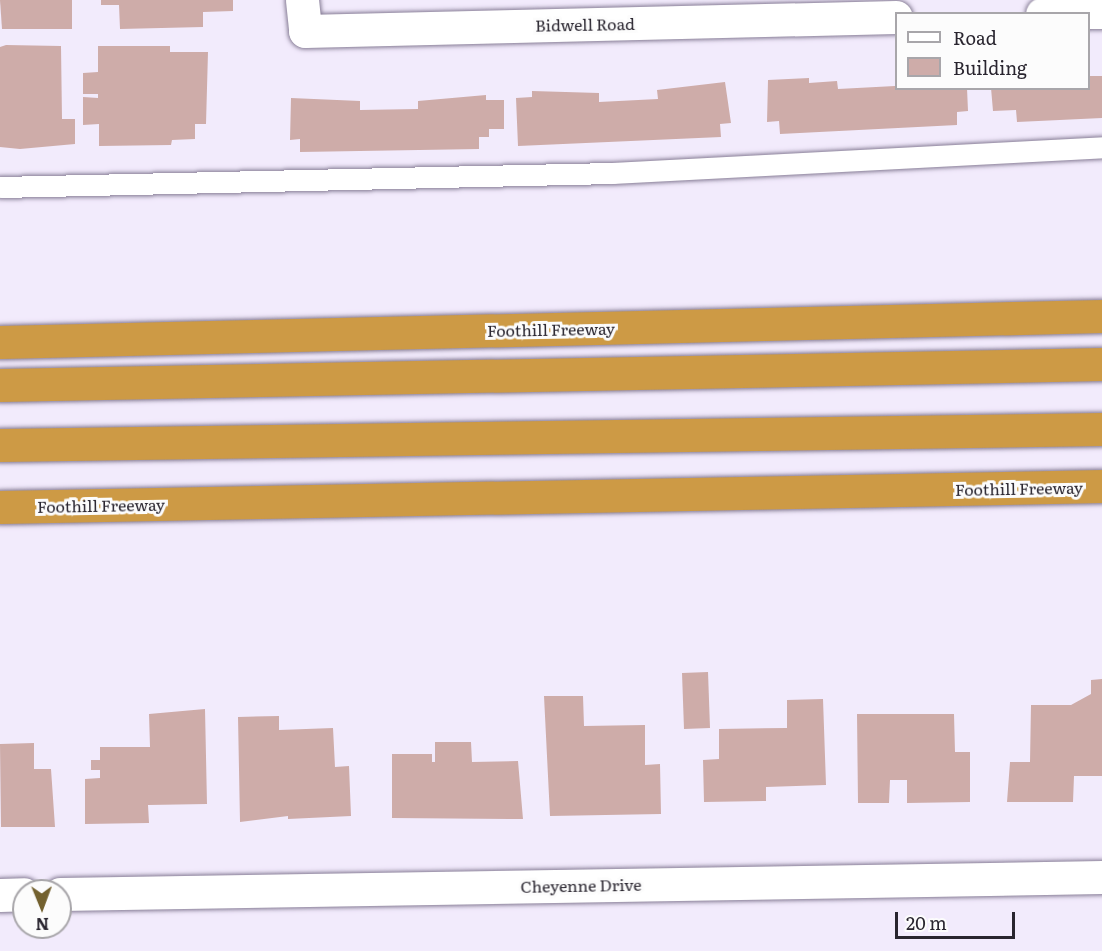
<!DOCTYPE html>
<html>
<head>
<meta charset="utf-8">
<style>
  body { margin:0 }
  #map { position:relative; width:1102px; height:951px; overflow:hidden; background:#f2ebfc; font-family:Literata,serif }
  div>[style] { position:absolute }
  .building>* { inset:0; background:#ceaca9 }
  .roads { filter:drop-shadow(0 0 2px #887e97) drop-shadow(0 0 2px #887e97) }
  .service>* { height:21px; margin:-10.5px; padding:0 10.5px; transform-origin:10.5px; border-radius:10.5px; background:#fff }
  .minor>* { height:33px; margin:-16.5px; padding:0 16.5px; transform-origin:16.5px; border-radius:16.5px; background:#fff }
  .motorway>* { height:33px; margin:-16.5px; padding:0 16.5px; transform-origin:16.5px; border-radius:16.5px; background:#cd9a45 }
  span { translate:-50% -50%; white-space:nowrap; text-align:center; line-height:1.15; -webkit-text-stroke:6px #fcfcfc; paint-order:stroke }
  .street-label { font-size:16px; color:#29252f }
  .legend { position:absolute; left:895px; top:12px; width:195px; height:78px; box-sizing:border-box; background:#fcfcfc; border:2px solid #a8a6aa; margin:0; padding:8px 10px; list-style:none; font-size:18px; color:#29252f }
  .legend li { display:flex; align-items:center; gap:12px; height:30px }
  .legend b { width:30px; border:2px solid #a8a6aa }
  .north { position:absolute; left:12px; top:879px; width:60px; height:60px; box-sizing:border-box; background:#fcfcfc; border:2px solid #a8a6aa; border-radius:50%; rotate:179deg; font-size:16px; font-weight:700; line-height:24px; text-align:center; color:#29252f }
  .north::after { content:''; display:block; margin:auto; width:21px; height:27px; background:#73612f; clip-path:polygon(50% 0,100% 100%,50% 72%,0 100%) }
  .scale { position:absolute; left:895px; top:912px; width:120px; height:27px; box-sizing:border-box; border:3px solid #29252f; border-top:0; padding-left:8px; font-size:18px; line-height:21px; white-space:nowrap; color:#29252f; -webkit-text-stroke:4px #fcfcfc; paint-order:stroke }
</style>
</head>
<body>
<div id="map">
  <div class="building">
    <i style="clip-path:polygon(0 0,72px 0,72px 29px,2px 29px)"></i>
    <i style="clip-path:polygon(101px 0,233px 0,233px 11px,203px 12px,203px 27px,120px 29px,119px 5px,101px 5px)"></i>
    <i style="clip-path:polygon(6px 45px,61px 46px,62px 119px,75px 119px,75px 144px,20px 149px,0 147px,0 47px)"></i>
    <i style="clip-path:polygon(98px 46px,170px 46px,170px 52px,208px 52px,206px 124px,195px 124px,195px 139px,172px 140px,171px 145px,99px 146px,99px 124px,83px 125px,83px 97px,98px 98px,98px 94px,83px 94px,83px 73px,98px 72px)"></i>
    <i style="clip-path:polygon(1088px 76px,1102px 76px,1102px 118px,1017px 122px,1016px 110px,993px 111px,991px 88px,1088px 88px)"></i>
    <i style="clip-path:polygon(809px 78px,809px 83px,837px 81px,838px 89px,895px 86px,896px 79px,896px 88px,967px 88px,968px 111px,957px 112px,957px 125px,780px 134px,779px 121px,767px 122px,768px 80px)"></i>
    <i style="clip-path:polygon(725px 82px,731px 123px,720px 124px,721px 137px,518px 146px,516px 98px,532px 97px,532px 91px,599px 93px,599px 102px,658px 99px,657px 90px)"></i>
    <i style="clip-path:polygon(486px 95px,486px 100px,504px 100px,504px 129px,489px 129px,489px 137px,479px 137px,479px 149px,300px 152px,300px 139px,290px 140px,291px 98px,360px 101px,360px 110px,418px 109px,418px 101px)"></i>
    <i style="clip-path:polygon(708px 672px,710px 728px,684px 729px,682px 673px)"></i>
    <i style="clip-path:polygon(1102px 679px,1102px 776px,1074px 776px,1073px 802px,1007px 802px,1010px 762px,1030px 762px,1031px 705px,1071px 705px,1091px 694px,1091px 680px)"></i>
    <i style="clip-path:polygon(544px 696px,583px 696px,584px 726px,645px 725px,645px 765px,660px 764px,661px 814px,550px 816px)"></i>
    <i style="clip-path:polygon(823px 699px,826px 785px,766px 787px,766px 801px,704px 802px,703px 760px,719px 759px,719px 729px,787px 728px,787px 700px)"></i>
    <i style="clip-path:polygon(205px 709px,207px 804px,148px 805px,149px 823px,85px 824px,85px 779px,100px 778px,100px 770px,91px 770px,91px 760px,100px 760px,100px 747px,150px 747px,149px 714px)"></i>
    <i style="clip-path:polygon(857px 714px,954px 714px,955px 752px,970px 752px,970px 802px,907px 803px,907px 780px,890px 780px,889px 803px,858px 803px)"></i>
    <i style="clip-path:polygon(279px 716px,279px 730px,333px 728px,335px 767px,349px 766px,351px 816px,288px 819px,288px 816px,240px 822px,238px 717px)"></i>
    <i style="clip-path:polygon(435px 742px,471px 742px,472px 762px,518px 761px,523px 819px,392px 818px,392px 754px,432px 754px,432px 762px,435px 762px)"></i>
    <i style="clip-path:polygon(34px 743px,34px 769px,51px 769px,55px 827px,1px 827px,0 744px)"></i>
  </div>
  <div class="roads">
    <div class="service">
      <i style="left:0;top:187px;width:613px;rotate:-1.31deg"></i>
      <i style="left:613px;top:173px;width:490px;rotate:-3deg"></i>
    </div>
    <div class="minor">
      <i style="left:302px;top:0;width:31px;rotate:84deg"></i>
      <i style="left:305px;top:31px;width:591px;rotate:-1.36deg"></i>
      <i style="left:1042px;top:14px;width:60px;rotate:-1.9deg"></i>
      <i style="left:60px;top:894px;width:1042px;rotate:-0.93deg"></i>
      <i style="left:0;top:895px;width:24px;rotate:-2deg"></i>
    </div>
    <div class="motorway">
      <i style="left:0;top:342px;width:1102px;rotate:-1.35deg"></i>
      <i style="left:0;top:385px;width:1102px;rotate:-1.09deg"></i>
      <i style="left:0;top:445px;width:1102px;rotate:-0.83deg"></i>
      <i style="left:0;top:507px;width:1102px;rotate:-1.09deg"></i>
    </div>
  </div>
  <div class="street-label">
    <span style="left:585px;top:24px;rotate:-1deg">Bidwell Road</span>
    <span style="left:551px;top:329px;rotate:-1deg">Foothill Freeway</span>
    <span style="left:1019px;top:488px;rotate:-1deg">Foothill Freeway</span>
    <span style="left:101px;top:505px;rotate:-1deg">Foothill Freeway</span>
    <span style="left:581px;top:885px;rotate:-1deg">Cheyenne Drive</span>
  </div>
  <ul class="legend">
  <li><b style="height:8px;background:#fff"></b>Road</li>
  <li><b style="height:16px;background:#ceaca9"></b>Building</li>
  </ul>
  <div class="north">N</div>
  <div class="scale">20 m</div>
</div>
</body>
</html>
